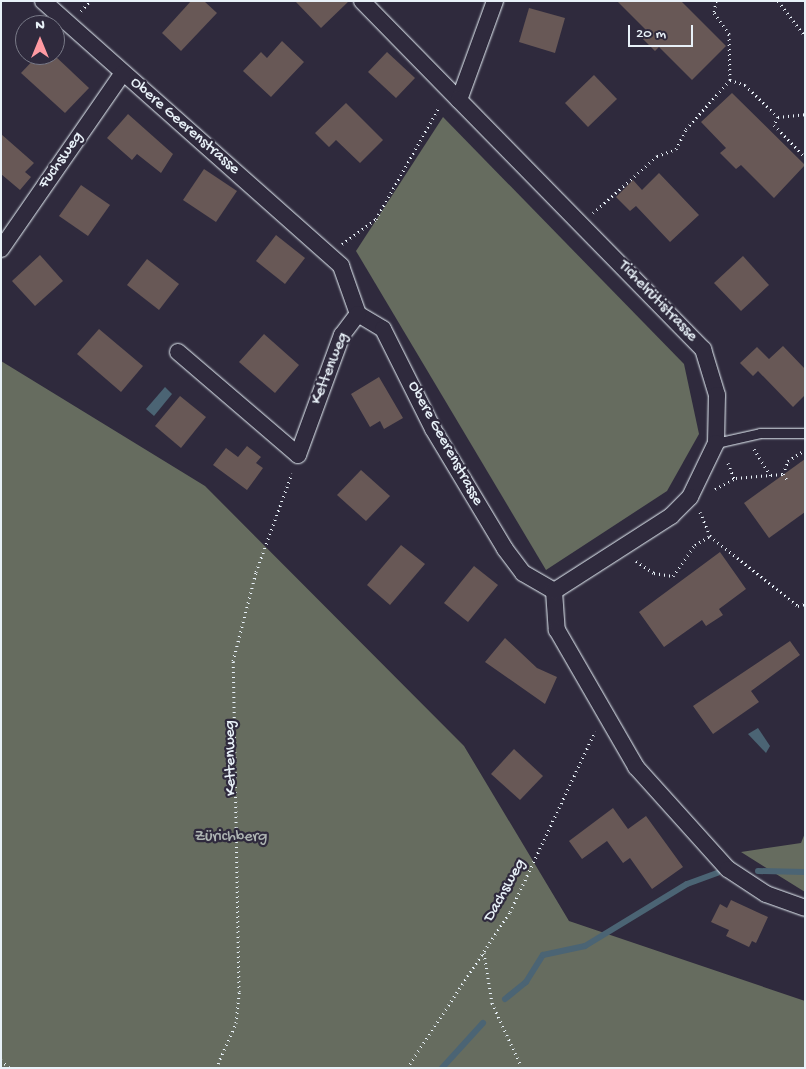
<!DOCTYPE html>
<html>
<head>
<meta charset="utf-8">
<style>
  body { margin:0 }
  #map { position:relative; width:806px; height:1069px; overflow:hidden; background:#2f2a3d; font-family:"Gochi Hand",sans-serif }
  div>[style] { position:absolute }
  .green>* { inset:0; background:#666c5f }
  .water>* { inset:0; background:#4b6474 }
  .stream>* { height:6px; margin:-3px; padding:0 3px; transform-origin:3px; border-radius:3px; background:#4b6474 }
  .building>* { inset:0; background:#685856 }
  .path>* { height:3px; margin-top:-1.5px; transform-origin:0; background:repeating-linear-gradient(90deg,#e8f1f8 0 1px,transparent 0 5px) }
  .roads { filter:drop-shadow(0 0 1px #e8f1f8) drop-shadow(0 0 1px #e8f1f8) }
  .lane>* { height:9px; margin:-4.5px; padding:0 4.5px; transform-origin:4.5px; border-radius:4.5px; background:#2f2a3d }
  .street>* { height:16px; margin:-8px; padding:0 8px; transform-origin:8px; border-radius:8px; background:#2f2a3d }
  span { translate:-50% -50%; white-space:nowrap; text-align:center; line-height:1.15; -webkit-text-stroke:4.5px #2f2a3d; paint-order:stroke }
  .street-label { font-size:16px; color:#e8f1f8 }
  .park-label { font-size:16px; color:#aeb5b3 }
  .frame { position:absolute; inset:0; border:2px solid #e8f1f8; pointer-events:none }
  .north { position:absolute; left:15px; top:15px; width:50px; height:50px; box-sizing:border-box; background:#2f2a3d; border:1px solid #797a88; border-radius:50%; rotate:0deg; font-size:14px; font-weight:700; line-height:20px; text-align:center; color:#e8f1f8 }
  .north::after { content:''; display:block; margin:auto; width:18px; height:22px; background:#ff9aa2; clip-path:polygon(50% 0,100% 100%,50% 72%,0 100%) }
  .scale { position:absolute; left:628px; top:25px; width:65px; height:22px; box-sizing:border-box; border:2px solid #e8f1f8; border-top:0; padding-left:6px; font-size:15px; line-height:18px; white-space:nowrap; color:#e8f1f8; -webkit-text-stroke:4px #2f2a3d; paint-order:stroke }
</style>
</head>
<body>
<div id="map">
  <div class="green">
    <i style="clip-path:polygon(443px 117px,684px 364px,699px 434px,667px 491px,546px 570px,356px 251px)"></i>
    <i style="clip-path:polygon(1px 361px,205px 486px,464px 746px,569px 921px,805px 1001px,805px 1068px,1px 1068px)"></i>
    <i style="clip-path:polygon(805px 833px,805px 892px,741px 852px,801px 843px)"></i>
  </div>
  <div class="water">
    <i style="clip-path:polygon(165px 387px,172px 394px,154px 416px,146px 409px)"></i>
    <i style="clip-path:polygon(758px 728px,770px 746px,766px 753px,748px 734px)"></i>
  </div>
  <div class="stream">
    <i style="left:758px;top:871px;width:47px;rotate:1.2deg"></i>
    <i style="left:505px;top:999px;width:27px;rotate:-39deg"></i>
    <i style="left:526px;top:982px;width:32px;rotate:-58deg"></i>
    <i style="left:543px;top:955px;width:43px;rotate:-12.1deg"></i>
    <i style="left:585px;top:946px;width:119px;rotate:-31.3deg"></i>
    <i style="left:687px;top:884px;width:32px;rotate:-20deg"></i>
    <i style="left:442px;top:1068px;width:61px;rotate:-47.7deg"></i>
  </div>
  <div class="building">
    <i style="clip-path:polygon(191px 1px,204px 1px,217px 13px,181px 51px,162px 33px)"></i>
    <i style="clip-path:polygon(295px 1px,349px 1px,321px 28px)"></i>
    <i style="clip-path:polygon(617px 1px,681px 1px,726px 46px,692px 80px,659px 47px,655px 51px,641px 37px,647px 31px)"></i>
    <i style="clip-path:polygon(529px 8px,565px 18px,555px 53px,519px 42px)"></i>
    <i style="clip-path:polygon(282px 41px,304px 62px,271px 97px,243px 71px,261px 52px,267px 58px)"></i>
    <i style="clip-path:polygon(387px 52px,415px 78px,396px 98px,368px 72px)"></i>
    <i style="clip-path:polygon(38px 55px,54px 55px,89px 88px,65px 113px,21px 73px)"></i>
    <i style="clip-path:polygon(594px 75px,617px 99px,588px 127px,565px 103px)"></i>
    <i style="clip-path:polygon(732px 93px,805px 165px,774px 198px,741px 165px,736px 169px,720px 153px,726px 148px,701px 122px)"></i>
    <i style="clip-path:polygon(346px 103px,383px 140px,360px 163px,336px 140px,329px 147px,315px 133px)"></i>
    <i style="clip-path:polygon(128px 114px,173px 154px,161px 173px,137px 154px,132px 160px,107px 138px)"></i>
    <i style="clip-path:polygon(1px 134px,34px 163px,25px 172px,31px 177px,20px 190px,1px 174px)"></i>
    <i style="clip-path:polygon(204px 169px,237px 191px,216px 222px,183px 200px)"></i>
    <i style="clip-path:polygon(659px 173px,699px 215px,670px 242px,636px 206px,630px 211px,616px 197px,633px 180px,642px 190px)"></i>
    <i style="clip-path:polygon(81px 185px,110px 205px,88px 236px,59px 216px)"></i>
    <i style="clip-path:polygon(276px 235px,305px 258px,285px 284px,256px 261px)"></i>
    <i style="clip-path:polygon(40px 255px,63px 281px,35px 306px,12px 281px)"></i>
    <i style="clip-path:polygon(743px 256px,769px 285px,741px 311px,714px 283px)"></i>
    <i style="clip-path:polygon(147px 259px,179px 284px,159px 310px,127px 285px)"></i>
    <i style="clip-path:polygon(99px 329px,143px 366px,121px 392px,77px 354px)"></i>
    <i style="clip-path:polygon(264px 334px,299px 365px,275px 393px,239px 362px)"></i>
    <i style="clip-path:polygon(783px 346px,805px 369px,805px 395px,793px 407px,758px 371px,753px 376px,740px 363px,757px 347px,769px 359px)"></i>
    <i style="clip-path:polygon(379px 377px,403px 418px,384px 429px,380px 421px,370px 427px,351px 394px)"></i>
    <i style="clip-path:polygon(180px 396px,206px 417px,181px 448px,155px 426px)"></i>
    <i style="clip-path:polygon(247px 446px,261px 457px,256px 463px,263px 468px,247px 490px,213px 465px,226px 448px,238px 457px)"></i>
    <i style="clip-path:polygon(805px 459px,805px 512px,769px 538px,744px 503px)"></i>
    <i style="clip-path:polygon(361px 470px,390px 496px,366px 521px,337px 495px)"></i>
    <i style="clip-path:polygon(401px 545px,425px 564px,390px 605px,367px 585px)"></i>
    <i style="clip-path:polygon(720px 552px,746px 589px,719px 609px,723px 615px,706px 626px,702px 620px,664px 647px,639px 612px)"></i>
    <i style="clip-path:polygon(474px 566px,498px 585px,468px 622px,444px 603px)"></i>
    <i style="clip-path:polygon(505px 638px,537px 668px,557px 677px,545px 704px,485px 662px)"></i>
    <i style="clip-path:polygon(790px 641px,800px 655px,751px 691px,759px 702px,713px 734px,693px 706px)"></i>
    <i style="clip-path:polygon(514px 749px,543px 776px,520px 800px,491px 774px)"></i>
    <i style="clip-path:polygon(613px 808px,628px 829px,646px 816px,683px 867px,652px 889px,630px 858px,623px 863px,607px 841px,582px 859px,569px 841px)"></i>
    <i style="clip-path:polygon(731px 900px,768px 917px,756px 943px,752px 941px,749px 947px,726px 936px,729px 930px,711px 922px,720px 904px,727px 908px)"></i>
  </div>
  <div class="path">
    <i style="left:716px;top:1px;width:12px;rotate:99deg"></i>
    <i style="left:714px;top:13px;width:26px;rotate:54deg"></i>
    <i style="left:729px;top:34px;width:46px;rotate:88.8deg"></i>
    <i style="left:778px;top:1px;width:44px;rotate:52.4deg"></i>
    <i style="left:81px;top:11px;width:13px;rotate:-48deg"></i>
    <i style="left:778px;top:117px;width:9px;rotate:117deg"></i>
    <i style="left:774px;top:125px;width:45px;rotate:45.9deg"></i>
    <i style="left:593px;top:213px;width:86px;rotate:-41.7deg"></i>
    <i style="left:657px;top:156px;width:20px;rotate:-20deg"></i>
    <i style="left:676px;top:149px;width:22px;rotate:-63deg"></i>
    <i style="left:686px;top:129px;width:66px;rotate:-48.1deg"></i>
    <i style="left:730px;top:80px;width:16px;rotate:18deg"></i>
    <i style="left:745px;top:85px;width:46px;rotate:44.1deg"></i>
    <i style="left:778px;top:117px;width:27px;rotate:-6deg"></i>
    <i style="left:342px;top:244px;width:42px;rotate:-36.3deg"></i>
    <i style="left:376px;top:219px;width:129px;rotate:-60.6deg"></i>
    <i style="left:754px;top:449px;width:31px;rotate:58deg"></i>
    <i style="left:728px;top:463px;width:17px;rotate:69deg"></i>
    <i style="left:783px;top:474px;width:14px;rotate:-69deg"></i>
    <i style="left:788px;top:461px;width:20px;rotate:-33deg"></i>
    <i style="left:715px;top:489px;width:24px;rotate:-28deg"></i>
    <i style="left:736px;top:478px;width:47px;rotate:-4.9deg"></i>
    <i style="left:783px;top:474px;width:7px;rotate:56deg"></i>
    <i style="left:700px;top:512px;width:26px;rotate:67deg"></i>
    <i style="left:710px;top:536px;width:112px;rotate:38.5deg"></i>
    <i style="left:798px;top:606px;width:7px;rotate:-16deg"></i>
    <i style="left:636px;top:561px;width:22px;rotate:34deg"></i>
    <i style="left:654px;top:573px;width:19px;rotate:9deg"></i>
    <i style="left:673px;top:576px;width:38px;rotate:-55deg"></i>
    <i style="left:695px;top:545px;width:17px;rotate:-31deg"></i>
    <i style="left:484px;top:953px;width:51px;rotate:80.9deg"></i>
    <i style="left:492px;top:1003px;width:72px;rotate:65.2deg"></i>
    <i style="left:1px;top:1060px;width:12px;rotate:42deg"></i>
    <i style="left:216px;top:1068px;width:49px;rotate:-66deg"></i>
    <i style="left:236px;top:1023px;width:31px;rotate:-84deg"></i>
    <i style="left:239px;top:992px;width:331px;rotate:-91deg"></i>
    <i style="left:233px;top:661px;width:92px;rotate:-75.5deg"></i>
    <i style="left:256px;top:572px;width:105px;rotate:-70deg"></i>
    <i style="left:407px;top:1068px;width:187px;rotate:-56.6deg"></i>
    <i style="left:510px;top:912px;width:200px;rotate:-64.8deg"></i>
  </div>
  <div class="roads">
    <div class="lane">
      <i style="left:716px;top:443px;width:45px;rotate:-12.8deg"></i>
      <i style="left:760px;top:433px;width:45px"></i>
    </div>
    <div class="street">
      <i style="left:43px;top:1px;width:399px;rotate:41.6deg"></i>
      <i style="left:341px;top:266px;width:51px;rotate:70.5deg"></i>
      <i style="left:358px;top:314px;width:29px;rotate:31deg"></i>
      <i style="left:383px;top:329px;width:112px;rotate:63.4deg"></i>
      <i style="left:433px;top:429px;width:140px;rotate:59deg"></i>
      <i style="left:505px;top:549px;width:30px;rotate:53deg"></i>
      <i style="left:523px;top:573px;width:36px;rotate:30deg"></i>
      <i style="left:554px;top:591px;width:39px;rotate:86deg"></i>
      <i style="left:557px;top:630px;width:158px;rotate:60deg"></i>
      <i style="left:636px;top:767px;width:137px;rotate:48deg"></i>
      <i style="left:728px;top:869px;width:45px;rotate:33.3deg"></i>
      <i style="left:766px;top:894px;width:41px;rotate:19.7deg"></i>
      <i style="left:362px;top:1px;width:139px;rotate:45.6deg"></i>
      <i style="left:495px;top:1px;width:105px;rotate:110deg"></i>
      <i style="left:459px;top:100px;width:349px;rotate:45.6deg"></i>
      <i style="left:703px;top:349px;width:48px;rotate:73.1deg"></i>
      <i style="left:717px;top:395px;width:48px;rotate:91.2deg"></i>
      <i style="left:716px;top:443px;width:60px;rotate:115.7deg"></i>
      <i style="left:690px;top:497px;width:27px;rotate:135deg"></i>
      <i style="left:671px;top:516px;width:139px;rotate:147.3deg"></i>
      <i style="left:1px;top:249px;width:214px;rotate:-55.3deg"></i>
      <i style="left:178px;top:352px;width:158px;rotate:40.6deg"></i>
      <i style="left:298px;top:455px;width:128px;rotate:-69.9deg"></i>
      <i style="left:342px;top:335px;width:26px;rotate:-53deg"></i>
    </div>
  </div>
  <div class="street-label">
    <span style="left:184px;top:127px;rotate:41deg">Obere Geerenstrasse</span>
    <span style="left:62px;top:161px;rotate:-55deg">Fuchsweg</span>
    <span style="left:657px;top:302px;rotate:46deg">Tichelrütistrasse</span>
    <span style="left:331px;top:369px;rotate:-68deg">Kettenweg</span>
    <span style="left:444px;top:444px;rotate:61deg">Obere Geerenstrasse</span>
    <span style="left:232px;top:758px;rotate:-91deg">Kettenweg</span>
    <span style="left:506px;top:891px;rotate:-61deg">Dachsweg</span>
  </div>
  <div class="park-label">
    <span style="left:231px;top:838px">Zürichberg</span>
  </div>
  <div class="frame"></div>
  <div class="north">N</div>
  <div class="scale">20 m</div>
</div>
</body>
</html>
